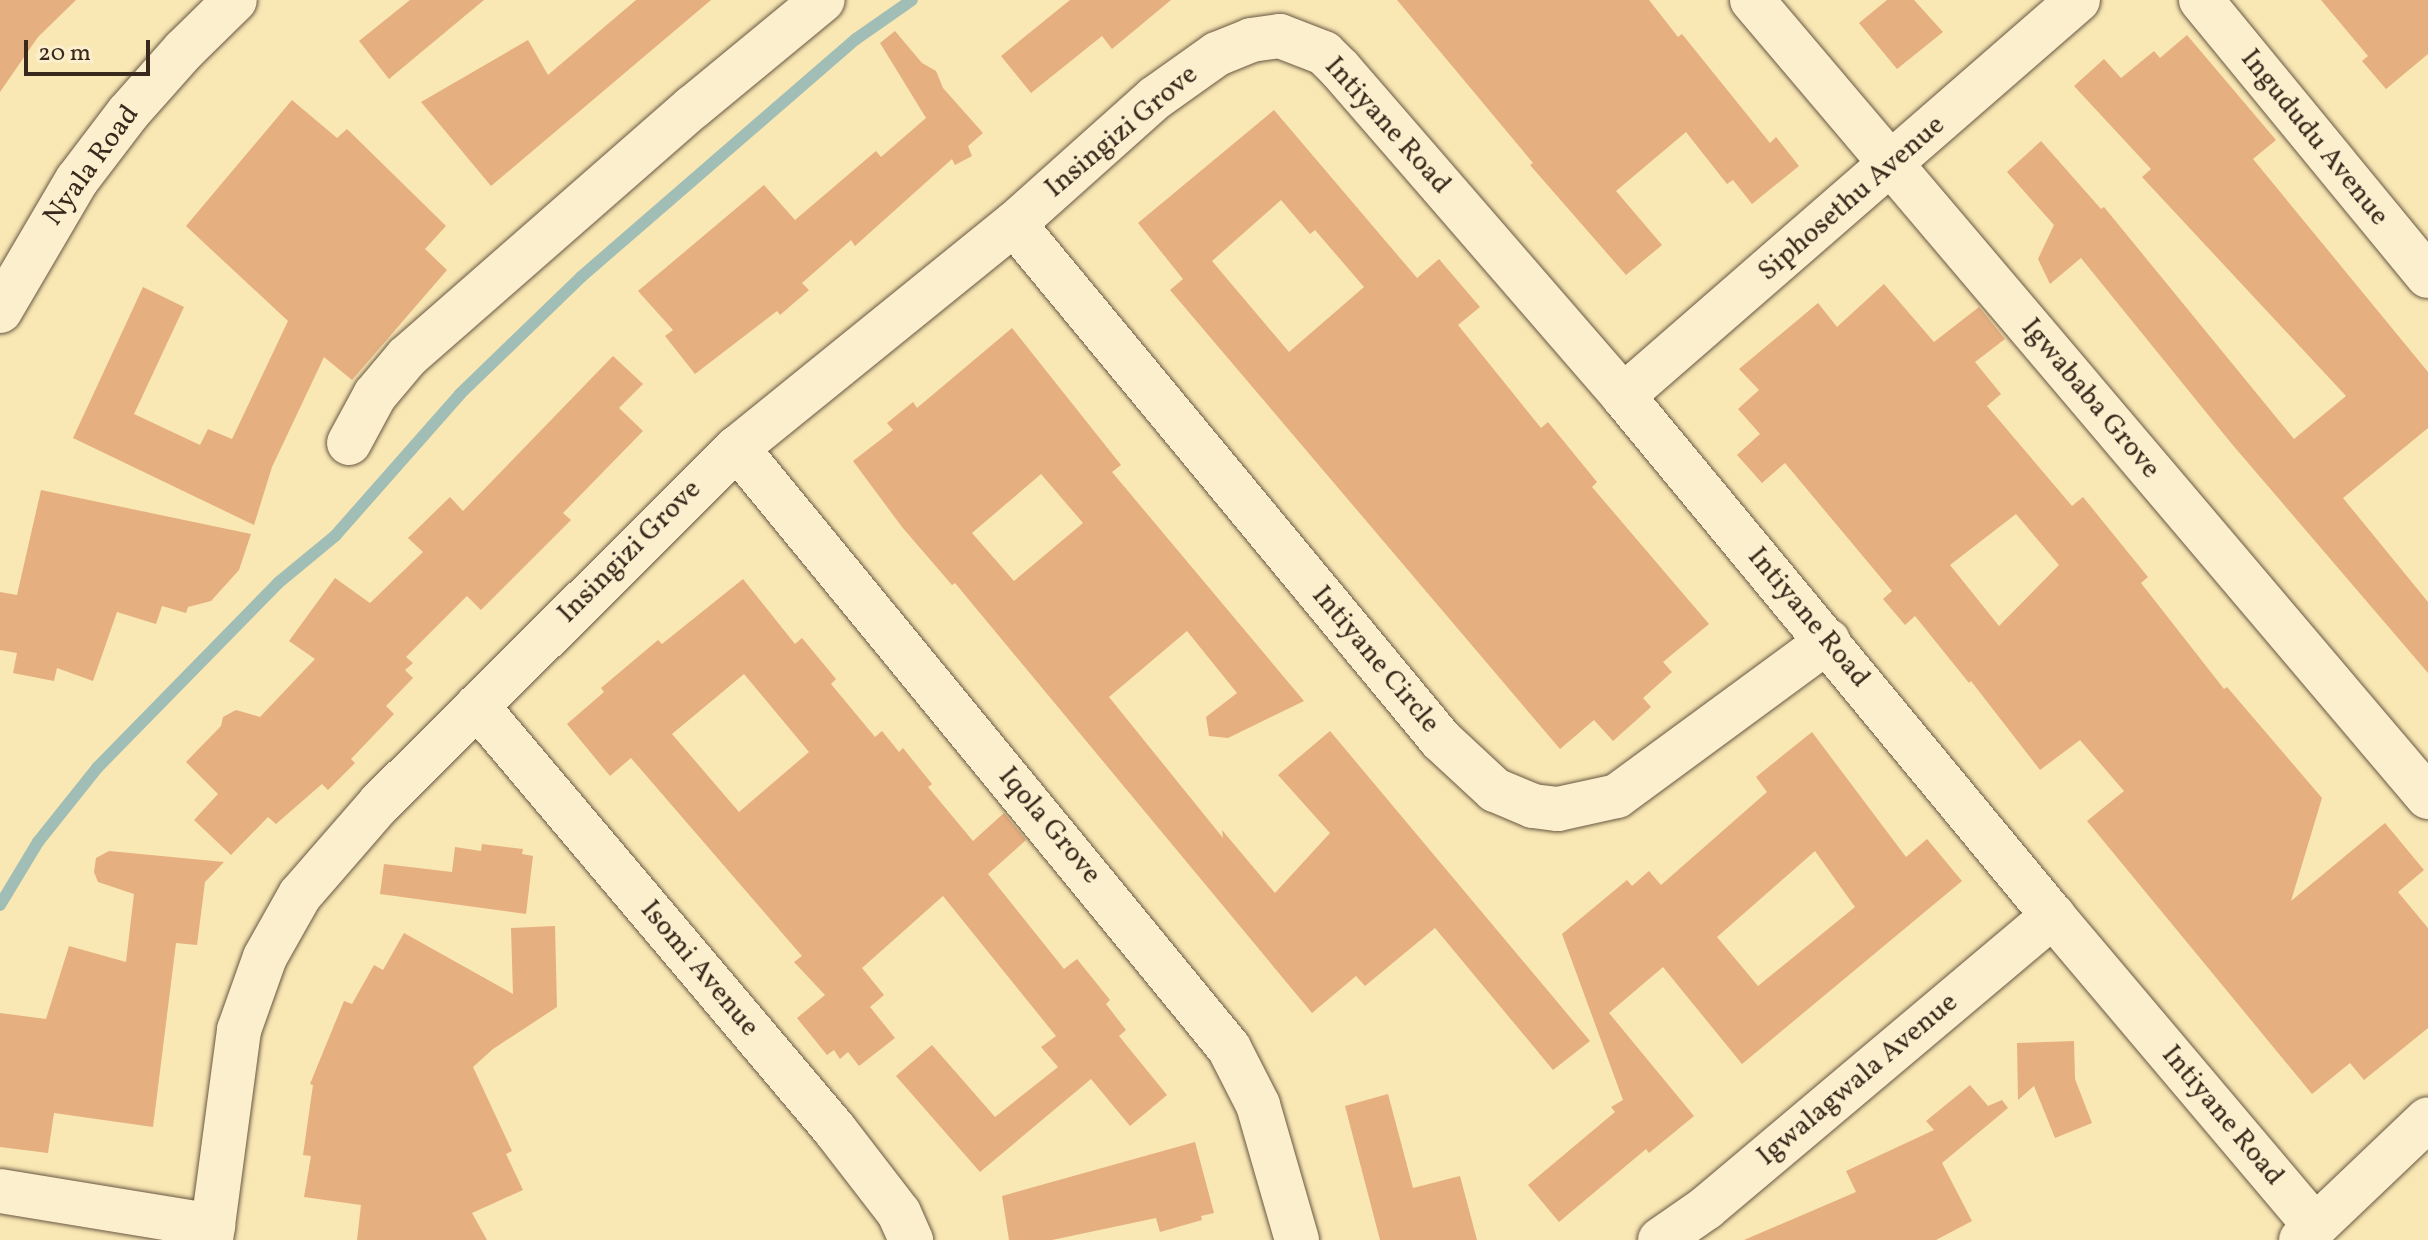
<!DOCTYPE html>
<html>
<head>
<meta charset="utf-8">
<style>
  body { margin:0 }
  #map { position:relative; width:2428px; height:1240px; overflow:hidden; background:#f9e7b4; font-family:Vollkorn,serif }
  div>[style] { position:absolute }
  .stream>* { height:12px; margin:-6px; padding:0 6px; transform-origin:6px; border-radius:6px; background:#a0beb5 }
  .building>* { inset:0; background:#e6af7f }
  .roads { filter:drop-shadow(0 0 2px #695842) drop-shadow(0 0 2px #695842) }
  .minor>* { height:44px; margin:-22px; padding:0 22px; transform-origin:22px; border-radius:22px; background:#fbefce }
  span { translate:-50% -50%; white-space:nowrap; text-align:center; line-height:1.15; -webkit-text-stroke:6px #fbefce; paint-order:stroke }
  .street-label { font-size:28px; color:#39291c }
  .scale { position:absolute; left:24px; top:40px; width:126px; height:36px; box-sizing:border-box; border:4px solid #39291c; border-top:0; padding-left:10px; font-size:24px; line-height:28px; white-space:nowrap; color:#39291c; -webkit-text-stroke:6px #fbefce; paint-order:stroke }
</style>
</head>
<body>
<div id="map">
  <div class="stream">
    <i style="left:0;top:905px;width:74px;rotate:-58.9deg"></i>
    <i style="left:38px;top:842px;width:95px;rotate:-51.4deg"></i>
    <i style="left:97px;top:768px;width:259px;rotate:-45.6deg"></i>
    <i style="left:278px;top:583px;width:74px;rotate:-39.5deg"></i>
    <i style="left:335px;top:536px;width:189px;rotate:-48.6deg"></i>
    <i style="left:460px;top:394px;width:168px;rotate:-44deg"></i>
    <i style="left:581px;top:277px;width:364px;rotate:-40.9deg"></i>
    <i style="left:856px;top:39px;width:68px;rotate:-34.9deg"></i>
  </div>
  <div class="building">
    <i style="clip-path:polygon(0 0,76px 0,38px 37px,0 92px)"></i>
    <i style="clip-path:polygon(410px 0,484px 0,389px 79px,359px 41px)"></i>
    <i style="clip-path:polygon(636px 0,711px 0,491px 186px,421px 102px,528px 40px,548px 75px)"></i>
    <i style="clip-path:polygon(1070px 0,1171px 0,1112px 49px,1102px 36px,1031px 93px,1001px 56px)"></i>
    <i style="clip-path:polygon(1397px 0,1649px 0,1678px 37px,1682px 34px,1770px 143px,1776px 137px,1799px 166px,1752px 204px,1733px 180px,1727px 184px,1686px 132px,1616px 191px,1662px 245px,1626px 275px,1530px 165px,1533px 163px)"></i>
    <i style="clip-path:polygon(1887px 0,1914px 0,1943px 32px,1897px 69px,1859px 23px)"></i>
    <i style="clip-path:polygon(2321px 0,2428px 0,2428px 54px,2386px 89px,2362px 61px,2368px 56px)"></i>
    <i style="clip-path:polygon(895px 31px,922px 63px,936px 71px,943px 88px,983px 133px,968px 146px,972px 156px,955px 165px,952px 159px,855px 246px,851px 240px,802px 283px,809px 290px,780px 315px,777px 311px,695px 374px,665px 336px,673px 330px,638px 291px,764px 185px,795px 220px,876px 151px,881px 157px,926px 118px,880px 43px)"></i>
    <i style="clip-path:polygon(2187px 35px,2276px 140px,2253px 159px,2428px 372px,2428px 428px,2343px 498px,2428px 602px,2428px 673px,2231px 443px,2081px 258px,2050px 284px,2038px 259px,2054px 225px,2007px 172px,2041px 141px,2101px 209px,2104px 207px,2294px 439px,2346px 396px,2142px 177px,2151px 169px,2074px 86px,2104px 59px,2121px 78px,2154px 51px,2160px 58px)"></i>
    <i style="clip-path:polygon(292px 100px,337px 138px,347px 129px,446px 226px,425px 249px,447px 270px,352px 380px,324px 357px,272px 467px,254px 525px,73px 438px,143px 287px,184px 307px,134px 414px,200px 445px,208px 429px,232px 439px,288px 321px,186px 226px)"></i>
    <i style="clip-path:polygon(evenodd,1274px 110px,1417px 278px,1439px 259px,1480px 307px,1458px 325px,1541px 428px,1548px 422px,1597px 482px,1592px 487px,1709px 624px,1663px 662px,1672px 672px,1643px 698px,1651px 707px,1613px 741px,1594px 720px,1560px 749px,1170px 290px,1183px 279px,1138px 223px,1274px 110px,1281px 200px,1310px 234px,1315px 230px,1364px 287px,1289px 352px,1212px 261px,1281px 200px)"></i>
    <i style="clip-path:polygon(evenodd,1884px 284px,1934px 342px,1979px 307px,2005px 339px,1975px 362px,2001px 394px,1987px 406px,2072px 506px,2083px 497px,2148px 577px,2141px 583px,2224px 689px,2227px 687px,2322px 798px,2291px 901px,2385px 823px,2424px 870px,2398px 892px,2428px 928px,2428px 1028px,2364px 1080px,2350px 1063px,2312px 1094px,2087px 821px,2124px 791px,2080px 740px,2040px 770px,1971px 681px,1969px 683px,1915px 616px,1905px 625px,1883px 599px,1892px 591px,1785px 463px,1762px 483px,1737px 455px,1760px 434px,1738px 409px,1759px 390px,1739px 369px,1818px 303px,1837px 327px,1884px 284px,2016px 514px,2059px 565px,1999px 626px,1950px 565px,2016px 514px)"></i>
    <i style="clip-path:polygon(evenodd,1012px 328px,1121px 465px,1112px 472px,1304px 701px,1228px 738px,1209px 736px,1206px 717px,1237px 693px,1187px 631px,1109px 697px,1223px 838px,1222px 830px,1275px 893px,1330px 833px,1278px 775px,1330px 731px,1590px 1041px,1553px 1070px,1435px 928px,1365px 986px,1356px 976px,1312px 1013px,955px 583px,952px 585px,902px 527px,853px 461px,893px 430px,887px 423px,913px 402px,917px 408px,1012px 328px,1041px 474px,1083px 523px,1014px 581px,972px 533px,1041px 474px)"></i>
    <i style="clip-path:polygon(613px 356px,643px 384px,619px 408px,643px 431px,563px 513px,571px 520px,481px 610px,467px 596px,406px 657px,413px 663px,405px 670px,413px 678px,386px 706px,394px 714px,351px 759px,355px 763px,328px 790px,322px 784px,276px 824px,268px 817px,231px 855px,194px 820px,218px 794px,186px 762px,221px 726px,223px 717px,236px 710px,260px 717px,315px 659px,289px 641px,335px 578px,370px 603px,423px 552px,408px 538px,450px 497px,463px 511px)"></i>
    <i style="clip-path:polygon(41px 490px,251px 534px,239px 570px,211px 601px,188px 607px,186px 613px,162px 606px,156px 624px,117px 612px,93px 681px,57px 668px,54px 681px,13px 673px,17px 653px,0 650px,0 592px,17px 595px)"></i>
    <i style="clip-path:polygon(evenodd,743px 579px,795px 644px,802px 638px,836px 679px,831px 684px,875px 737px,882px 731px,899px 752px,903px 748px,932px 784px,928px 787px,973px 841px,1004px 813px,1026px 840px,988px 874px,1064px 969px,1077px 959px,1110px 1000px,1106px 1004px,1126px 1030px,1119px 1036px,1167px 1095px,1130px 1126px,1091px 1079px,980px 1172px,896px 1076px,932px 1045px,995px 1117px,1058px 1067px,1041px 1047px,1056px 1036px,943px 896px,862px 968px,884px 995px,870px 1007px,895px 1038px,859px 1066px,848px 1052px,840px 1059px,834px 1050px,827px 1055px,797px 1018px,825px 995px,794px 962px,802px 956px,631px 758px,610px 776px,567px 724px,604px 692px,601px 688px,658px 640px,662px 644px,743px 579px,744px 674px,809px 752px,739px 812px,672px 734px,744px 674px)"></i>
    <i style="clip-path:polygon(evenodd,1812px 732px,1906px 857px,1927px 839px,1962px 881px,1742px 1064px,1663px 967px,1609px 1013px,1694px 1116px,1649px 1153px,1646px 1149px,1559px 1222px,1528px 1185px,1615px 1112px,1611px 1107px,1623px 1100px,1562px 934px,1627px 880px,1632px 886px,1649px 871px,1661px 885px,1767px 792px,1756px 777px,1812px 732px,1815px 851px,1855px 907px,1758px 986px,1717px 937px,1815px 851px)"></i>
    <i style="clip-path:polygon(482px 844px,523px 849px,522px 854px,533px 856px,526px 914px,380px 894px,384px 864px,452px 872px,455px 847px,481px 851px)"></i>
    <i style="clip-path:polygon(109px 851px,224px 862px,205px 882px,197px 945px,176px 943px,153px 1127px,54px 1113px,48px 1153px,0 1147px,0 1013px,46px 1019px,69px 946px,126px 962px,134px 894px,98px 882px,94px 872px,96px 858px)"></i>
    <i style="clip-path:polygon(555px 926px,557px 1007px,493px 1049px,473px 1067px,512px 1151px,506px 1154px,523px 1190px,472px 1213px,487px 1240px,357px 1240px,361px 1205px,304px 1197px,311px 1156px,303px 1155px,313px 1085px,310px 1084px,344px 1001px,352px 1004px,374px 965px,383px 970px,404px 933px,513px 994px,511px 928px)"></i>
    <i style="clip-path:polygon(2074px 1041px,2075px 1079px,2092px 1123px,2055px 1138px,2034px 1086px,2018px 1100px,2017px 1043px)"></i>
    <i style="clip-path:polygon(1970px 1085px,1988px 1106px,2002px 1100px,2008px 1108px,1942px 1163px,1972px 1221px,1936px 1240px,1744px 1240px,1856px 1192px,1846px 1171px,1934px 1130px,1926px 1121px)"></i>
    <i style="clip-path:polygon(1388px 1094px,1413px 1188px,1460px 1176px,1477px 1240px,1380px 1240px,1345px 1106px)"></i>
    <i style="clip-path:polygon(1195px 1142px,1214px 1213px,1201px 1216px,1202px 1220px,1160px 1232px,1156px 1218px,1052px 1240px,1009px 1240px,1002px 1196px)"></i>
  </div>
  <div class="roads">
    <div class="minor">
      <i style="left:1752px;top:0;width:1045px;rotate:49.7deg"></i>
      <i style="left:2201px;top:0;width:357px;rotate:50.6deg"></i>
      <i style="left:1014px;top:224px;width:670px;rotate:50.39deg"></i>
      <i style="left:1441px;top:740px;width:74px;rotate:42.8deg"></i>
      <i style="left:1495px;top:790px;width:41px;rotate:22.8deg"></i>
      <i style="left:1533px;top:806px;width:25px;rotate:7deg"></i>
      <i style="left:1558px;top:809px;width:60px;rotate:-12.4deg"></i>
      <i style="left:1617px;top:796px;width:262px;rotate:-36.3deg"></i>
      <i style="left:0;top:311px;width:152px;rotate:-59.6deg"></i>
      <i style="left:77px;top:180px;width:84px;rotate:-52.7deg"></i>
      <i style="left:128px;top:113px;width:84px;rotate:-48.4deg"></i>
      <i style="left:184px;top:50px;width:71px;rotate:-44.4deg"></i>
      <i style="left:1623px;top:396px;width:603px;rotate:-41.03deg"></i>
      <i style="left:349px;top:443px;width:55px;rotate:-61.6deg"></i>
      <i style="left:375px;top:395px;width:50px;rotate:-49.9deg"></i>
      <i style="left:407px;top:357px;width:380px;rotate:-41.2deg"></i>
      <i style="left:693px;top:107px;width:168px;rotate:-39.5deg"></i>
      <i style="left:737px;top:448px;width:776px;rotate:50.65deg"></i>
      <i style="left:1229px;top:1048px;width:64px;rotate:63deg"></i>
      <i style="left:1258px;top:1105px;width:141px;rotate:73.9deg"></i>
      <i style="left:477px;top:706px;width:555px;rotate:49.82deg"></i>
      <i style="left:835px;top:1130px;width:105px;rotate:52.4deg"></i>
      <i style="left:899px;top:1213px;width:30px;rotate:66deg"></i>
      <i style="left:0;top:1191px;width:216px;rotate:9.3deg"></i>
      <i style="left:211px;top:1240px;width:212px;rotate:-82.4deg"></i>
      <i style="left:239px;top:1030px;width:77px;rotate:-70.4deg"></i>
      <i style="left:265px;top:957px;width:71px;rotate:-60.6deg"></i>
      <i style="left:300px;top:895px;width:122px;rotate:-49deg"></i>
      <i style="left:380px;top:803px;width:503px;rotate:-44.84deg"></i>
      <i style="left:737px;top:448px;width:356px;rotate:-39deg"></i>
      <i style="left:1014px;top:224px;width:189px;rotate:-41.8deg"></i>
      <i style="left:1155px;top:98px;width:76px;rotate:-35.4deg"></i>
      <i style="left:1217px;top:54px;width:37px;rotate:-22deg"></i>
      <i style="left:1251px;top:40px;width:29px;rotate:-8deg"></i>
      <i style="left:1280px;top:36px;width:47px;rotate:21.1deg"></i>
      <i style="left:1324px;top:53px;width:23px;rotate:45deg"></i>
      <i style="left:1340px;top:69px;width:432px;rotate:49.1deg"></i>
      <i style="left:1623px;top:396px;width:675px;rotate:50.41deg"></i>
      <i style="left:2053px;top:916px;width:406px;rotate:49.8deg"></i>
      <i style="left:1660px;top:1240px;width:56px;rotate:-34.8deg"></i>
      <i style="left:1706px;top:1208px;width:454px;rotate:-40.1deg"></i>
      <i style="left:2301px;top:1240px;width:175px;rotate:-43.6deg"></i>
    </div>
  </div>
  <div class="street-label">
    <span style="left:1387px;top:126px;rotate:48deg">Intiyane Road</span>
    <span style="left:1122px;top:132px;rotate:-40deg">Insingizi Grove</span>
    <span style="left:2314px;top:138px;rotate:51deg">Ingududu Avenue</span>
    <span style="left:92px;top:166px;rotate:-54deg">Nyala Road</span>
    <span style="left:1852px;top:199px;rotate:-41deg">Siphosethu Avenue</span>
    <span style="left:2090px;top:399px;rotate:50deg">Igwababa Grove</span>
    <span style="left:630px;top:552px;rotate:-45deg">Insingizi Grove</span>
    <span style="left:1808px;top:618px;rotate:50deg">Intiyane Road</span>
    <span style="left:1375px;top:660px;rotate:50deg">Intiyane Circle</span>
    <span style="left:1049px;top:826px;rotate:50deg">Iqola Grove</span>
    <span style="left:699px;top:969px;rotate:50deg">Isomi Avenue</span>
    <span style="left:1858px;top:1080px;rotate:-40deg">Igwalagwala Avenue</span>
    <span style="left:2222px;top:1116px;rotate:50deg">Intiyane Road</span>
  </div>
  <div class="scale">20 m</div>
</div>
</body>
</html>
